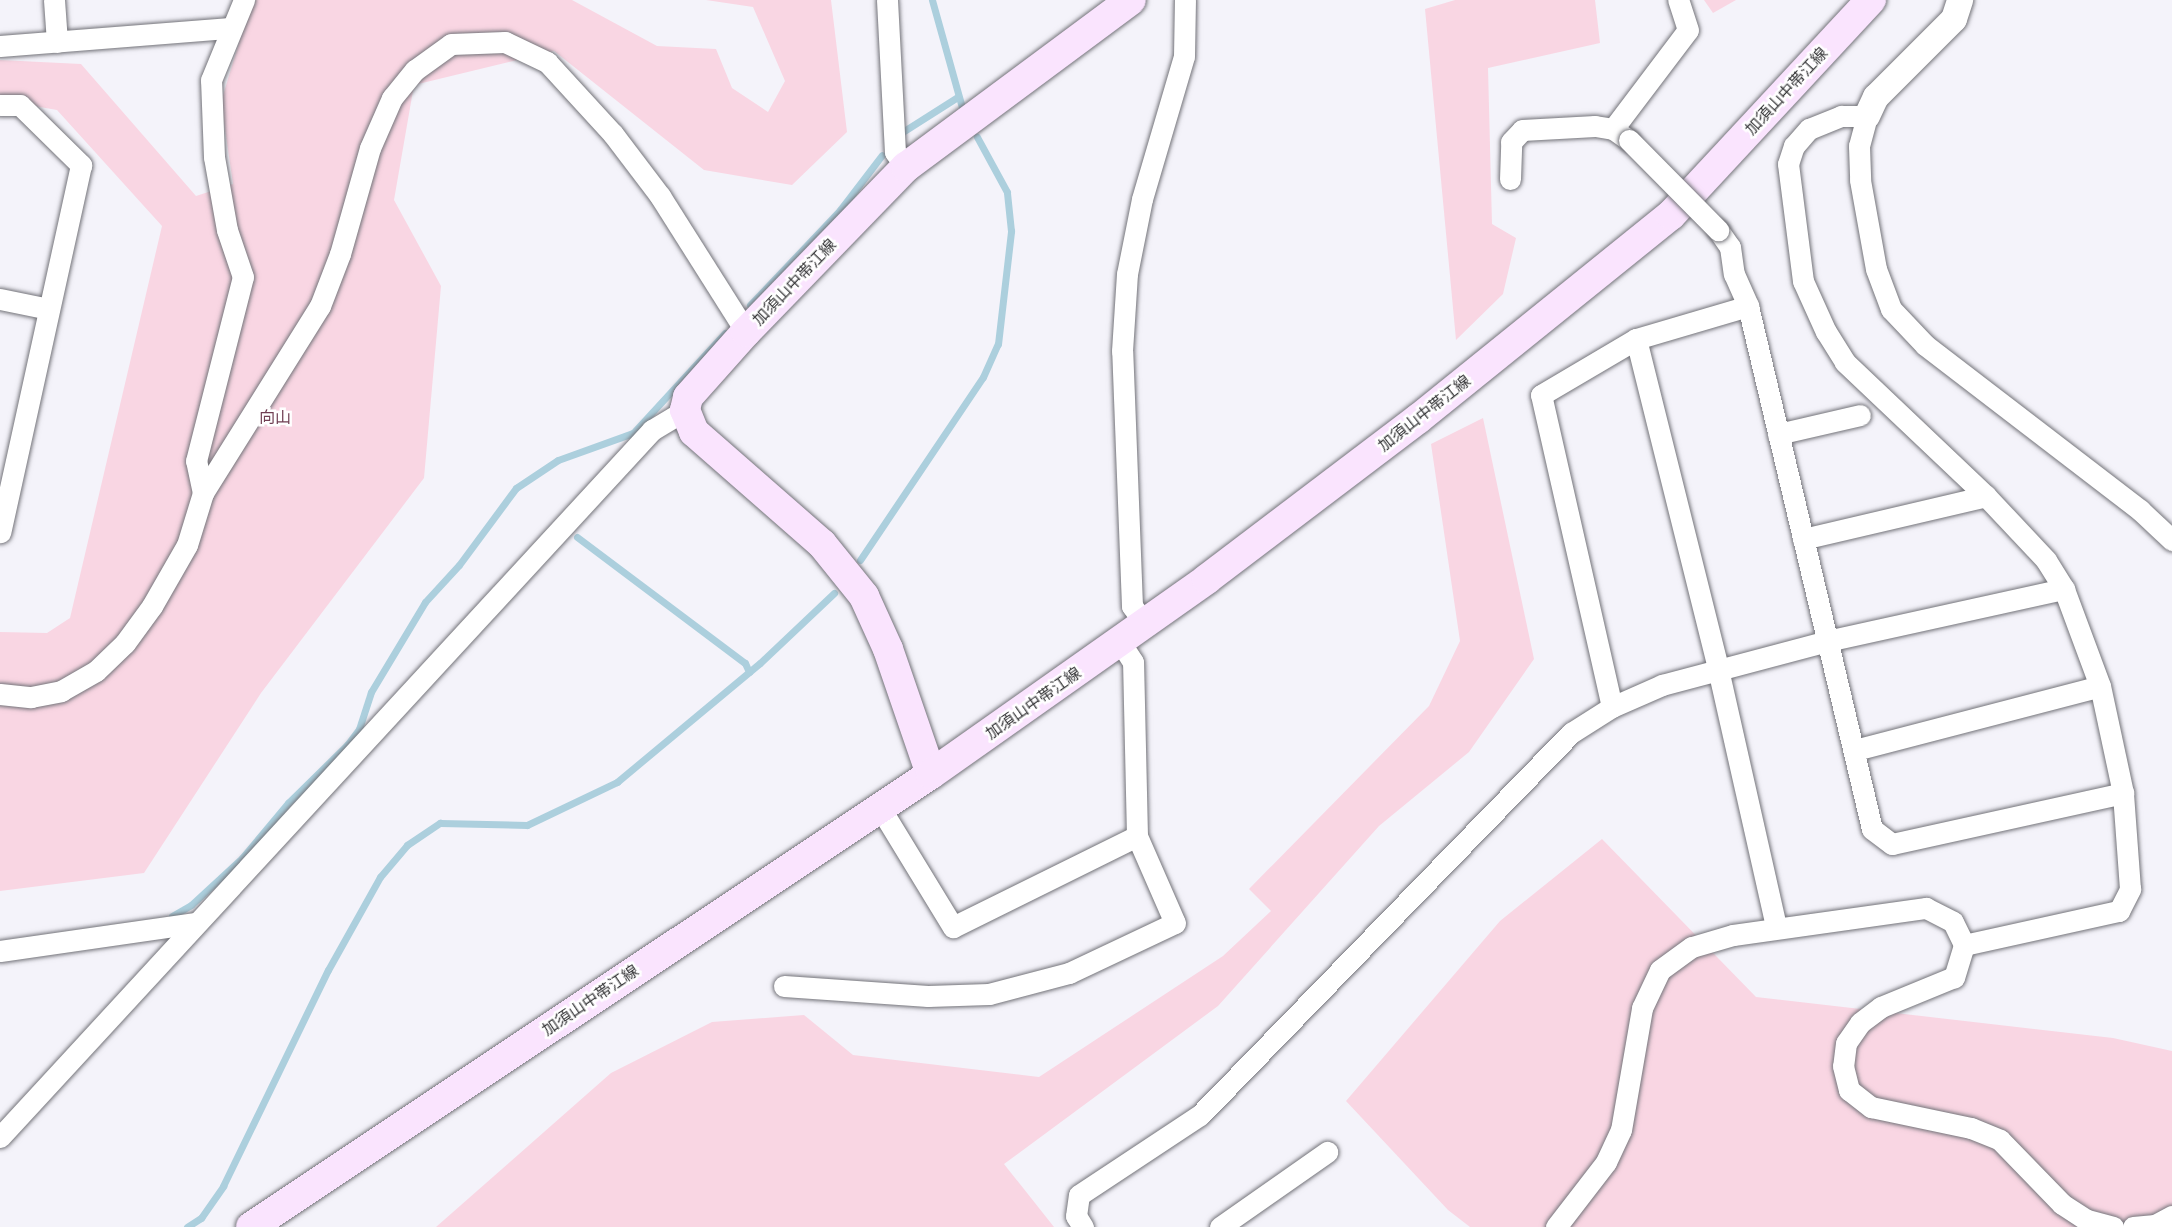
<!DOCTYPE html>
<html>
<head>
<meta charset="utf-8">
<style>
  body { margin:0 }
  #map { position:relative; width:2172px; height:1227px; overflow:hidden; background:#f4f3fa; font-family:"Titillium Web","Noto Sans JP",sans-serif }
  div>[style] { position:absolute }
  .green>* { inset:0; background:#f9d6e3 }
  .stream>* { height:7px; margin:-3.5px; padding:0 3.5px; transform-origin:3.5px; border-radius:3.5px; background:#accfdd }
  .roads { filter:drop-shadow(0 0 2px #737379) drop-shadow(0 0 2px #737379) }
  .minor>* { height:21px; margin:-10.5px; padding:0 10.5px; transform-origin:10.5px; border-radius:10.5px; background:#fff }
  .tertiary>* { height:26px; margin:-13px; padding:0 13px; transform-origin:13px; border-radius:13px; background:#fff }
  .secondary>* { height:30px; margin:-15px; padding:0 15px; transform-origin:15px; border-radius:15px; background:#fae4fe }
  .bridges { filter:drop-shadow(0 0 2px #737379) drop-shadow(0 0 2px #737379) }
  .minor-bridge>* { height:21px; margin:-10.5px; padding:0 10.5px; transform-origin:10.5px; border-radius:10.5px; background:#fff }
  span { translate:-50% -50%; white-space:nowrap; text-align:center; line-height:1.15; -webkit-text-stroke:5px #fff; paint-order:stroke }
  .street-label { font-size:16px; color:#353537 }
  .park-label { font-size:16px; color:#703f53 }
</style>
</head>
<body>
<div id="map">
  <div class="green">
    <i style="clip-path:polygon(256px 0,572px 0,657px 46px,716px 49px,732px 88px,768px 112px,785px 81px,753px 7px,706px 0,831px 0,847px 132px,792px 185px,704px 170px,554px 51px,414px 85px,394px 200px,441px 286px,424px 478px,261px 693px,144px 873px,0 891px,0 632px,47px 633px,70px 618px,162px 226px,57px 110px,0 100px,0 60px,81px 64px,196px 196px,233px 184px,221px 102px,244px 26px)"></i>
    <i style="clip-path:polygon(1455px 0,1595px 0,1600px 43px,1488px 68px,1492px 224px,1516px 238px,1503px 294px,1456px 340px,1425px 9px)"></i>
    <i style="clip-path:polygon(1704px 0,1736px 0,1713px 13px)"></i>
    <i style="clip-path:polygon(1483px 418px,1534px 659px,1469px 752px,1379px 826px,1218px 1006px,1004px 1164px,1054px 1227px,436px 1227px,611px 1073px,712px 1022px,804px 1015px,853px 1055px,1039px 1077px,1223px 956px,1271px 911px,1249px 889px,1429px 706px,1460px 641px,1431px 444px)"></i>
    <i style="clip-path:polygon(1602px 839px,1756px 997px,2113px 1038px,2172px 1051px,2172px 1227px,1470px 1227px,1448px 1210px,1346px 1101px,1500px 921px)"></i>
  </div>
  <div class="stream">
    <i style="left:932px;top:0;width:115px;rotate:74.4deg"></i>
    <i style="left:904px;top:131px;width:62px;rotate:-32.4deg"></i>
    <i style="left:750px;top:305px;width:131px;rotate:-46.5deg"></i>
    <i style="left:840px;top:210px;width:69px;rotate:-52.6deg"></i>
    <i style="left:577px;top:537px;width:210px;rotate:36.9deg"></i>
    <i style="left:745px;top:663px;width:10px;rotate:66deg"></i>
    <i style="left:860px;top:560px;width:220px;rotate:-56.1deg"></i>
    <i style="left:983px;top:377px;width:36px;rotate:-66deg"></i>
    <i style="left:998px;top:344px;width:114px;rotate:-83.4deg"></i>
    <i style="left:1011px;top:231px;width:39px;rotate:-96deg"></i>
    <i style="left:1007px;top:192px;width:63px;rotate:-118.6deg"></i>
    <i style="left:172px;top:916px;width:22px;rotate:-30deg"></i>
    <i style="left:191px;top:905px;width:69px;rotate:-42.7deg"></i>
    <i style="left:242px;top:858px;width:72px;rotate:-50.1deg"></i>
    <i style="left:288px;top:803px;width:83px;rotate:-44.5deg"></i>
    <i style="left:347px;top:745px;width:20px;rotate:-53deg"></i>
    <i style="left:359px;top:729px;width:39px;rotate:-72deg"></i>
    <i style="left:371px;top:692px;width:105px;rotate:-59deg"></i>
    <i style="left:425px;top:602px;width:50px;rotate:-47.4deg"></i>
    <i style="left:459px;top:565px;width:96px;rotate:-53.5deg"></i>
    <i style="left:516px;top:488px;width:50px;rotate:-33.7deg"></i>
    <i style="left:558px;top:460px;width:80px;rotate:-19.8deg"></i>
    <i style="left:633px;top:433px;width:136px;rotate:-47.4deg"></i>
    <i style="left:187px;top:1227px;width:17px;rotate:-33deg"></i>
    <i style="left:201px;top:1218px;width:39px;rotate:-55deg"></i>
    <i style="left:223px;top:1186px;width:240px;rotate:-64.1deg"></i>
    <i style="left:328px;top:970px;width:107px;rotate:-60.8deg"></i>
    <i style="left:380px;top:877px;width:42px;rotate:-49.8deg"></i>
    <i style="left:407px;top:845px;width:40px;rotate:-34deg"></i>
    <i style="left:440px;top:823px;width:87px;rotate:1.3deg"></i>
    <i style="left:527px;top:825px;width:100px;rotate:-25.5deg"></i>
    <i style="left:617px;top:782px;width:186px;rotate:-39.8deg"></i>
    <i style="left:760px;top:663px;width:102px;rotate:-43.4deg"></i>
  </div>
  <div class="roads">
    <div class="minor">
      <i style="left:54px;top:0;width:42px;rotate:85.9deg"></i>
      <i style="left:887px;top:0;width:152px;rotate:87deg"></i>
      <i style="left:895px;top:152px;width:19px;rotate:54deg"></i>
      <i style="left:0;top:46px;width:231px;rotate:-4.5deg"></i>
      <i style="left:0;top:105px;width:20px"></i>
      <i style="left:20px;top:105px;width:86px;rotate:44.5deg"></i>
      <i style="left:81px;top:165px;width:376px;rotate:102.4deg"></i>
      <i style="left:1613px;top:129px;width:124px;rotate:-52.9deg"></i>
      <i style="left:1688px;top:30px;width:32px;rotate:-108deg"></i>
      <i style="left:1510px;top:179px;width:37px;rotate:-88deg"></i>
      <i style="left:1511px;top:142px;width:16px;rotate:-47deg"></i>
      <i style="left:1522px;top:130px;width:73px;rotate:-3.1deg"></i>
      <i style="left:1595px;top:126px;width:18px;rotate:9deg"></i>
      <i style="left:1613px;top:129px;width:19px;rotate:35deg"></i>
      <i style="left:1718px;top:230px;width:21px;rotate:55deg"></i>
      <i style="left:1730px;top:247px;width:27px;rotate:82deg"></i>
      <i style="left:1734px;top:274px;width:35px;rotate:66deg"></i>
      <i style="left:0;top:299px;width:50px;rotate:11.5deg"></i>
      <i style="left:1636px;top:339px;width:340px;rotate:76deg"></i>
      <i style="left:1718px;top:669px;width:264px;rotate:77.3deg"></i>
      <i style="left:1778px;top:434px;width:84px;rotate:-13deg"></i>
      <i style="left:203px;top:493px;width:33px;rotate:-102deg"></i>
      <i style="left:196px;top:461px;width:190px;rotate:-75.7deg"></i>
      <i style="left:243px;top:277px;width:50px;rotate:-108.8deg"></i>
      <i style="left:227px;top:230px;width:74px;rotate:-100.1deg"></i>
      <i style="left:214px;top:157px;width:77px;rotate:-92.2deg"></i>
      <i style="left:211px;top:80px;width:87px;rotate:-67.6deg"></i>
      <i style="left:1803px;top:539px;width:188px;rotate:-13.2deg"></i>
      <i style="left:1144px;top:623px;width:21px;rotate:-125deg"></i>
      <i style="left:1132px;top:606px;width:255px;rotate:-92.2deg"></i>
      <i style="left:1122px;top:351px;width:77px;rotate:-86.3deg"></i>
      <i style="left:1127px;top:274px;width:76px;rotate:-78.7deg"></i>
      <i style="left:1142px;top:199px;width:149px;rotate:-73.6deg"></i>
      <i style="left:1184px;top:56px;width:56px;rotate:-89deg"></i>
      <i style="left:0;top:694px;width:31px;rotate:6deg"></i>
      <i style="left:31px;top:697px;width:31px;rotate:-11deg"></i>
      <i style="left:61px;top:691px;width:40px;rotate:-29.7deg"></i>
      <i style="left:96px;top:671px;width:40px;rotate:-44deg"></i>
      <i style="left:125px;top:643px;width:46px;rotate:-53.9deg"></i>
      <i style="left:152px;top:606px;width:70px;rotate:-60.2deg"></i>
      <i style="left:187px;top:545px;width:54px;rotate:-72.9deg"></i>
      <i style="left:203px;top:493px;width:221px;rotate:-58deg"></i>
      <i style="left:320px;top:306px;width:56px;rotate:-69deg"></i>
      <i style="left:340px;top:254px;width:110px;rotate:-74.2deg"></i>
      <i style="left:370px;top:148px;width:55px;rotate:-66.3deg"></i>
      <i style="left:392px;top:98px;width:36px;rotate:-51deg"></i>
      <i style="left:415px;top:70px;width:44px;rotate:-35.8deg"></i>
      <i style="left:451px;top:44px;width:54px;rotate:-2.1deg"></i>
      <i style="left:505px;top:42px;width:47px;rotate:25.5deg"></i>
      <i style="left:547px;top:62px;width:98px;rotate:47.5deg"></i>
      <i style="left:613px;top:134px;width:78px;rotate:52.8deg"></i>
      <i style="left:660px;top:196px;width:161px;rotate:57.7deg"></i>
      <i style="left:1612px;top:707px;width:320px;rotate:-102.8deg"></i>
      <i style="left:1541px;top:395px;width:110px;rotate:-30.5deg"></i>
      <i style="left:1636px;top:339px;width:117px;rotate:-16.4deg"></i>
      <i style="left:1748px;top:306px;width:537px;rotate:76.66deg"></i>
      <i style="left:1872px;top:829px;width:25px;rotate:37deg"></i>
      <i style="left:1892px;top:844px;width:237px;rotate:-12.4deg"></i>
      <i style="left:1855px;top:750px;width:253px;rotate:-14.6deg"></i>
      <i style="left:879px;top:806px;width:142px;rotate:58.6deg"></i>
      <i style="left:953px;top:927px;width:205px;rotate:-26.3deg"></i>
      <i style="left:1137px;top:836px;width:174px;rotate:-91.3deg"></i>
      <i style="left:1133px;top:662px;width:24px;rotate:-123deg"></i>
      <i style="left:1964px;top:945px;width:159px;rotate:-12.4deg"></i>
      <i style="left:2119px;top:911px;width:25px;rotate:-63deg"></i>
      <i style="left:2130px;top:889px;width:96px;rotate:-94.2deg"></i>
      <i style="left:2123px;top:793px;width:109px;rotate:-102.1deg"></i>
      <i style="left:2100px;top:686px;width:103px;rotate:-110.4deg"></i>
      <i style="left:2064px;top:589px;width:34px;rotate:-122deg"></i>
      <i style="left:2046px;top:560px;width:88px;rotate:-133.2deg"></i>
      <i style="left:1986px;top:496px;width:195px;rotate:-136.5deg"></i>
      <i style="left:1845px;top:362px;width:36px;rotate:-122deg"></i>
      <i style="left:1826px;top:332px;width:56px;rotate:-114.3deg"></i>
      <i style="left:1803px;top:281px;width:118px;rotate:-97.3deg"></i>
      <i style="left:1788px;top:164px;width:19px;rotate:-72deg"></i>
      <i style="left:1794px;top:146px;width:23px;rotate:-49deg"></i>
      <i style="left:1809px;top:129px;width:35px;rotate:-22deg"></i>
      <i style="left:1841px;top:116px;width:26px"></i>
      <i style="left:1867px;top:116px;width:31px;rotate:105deg"></i>
      <i style="left:1859px;top:146px;width:34px;rotate:88deg"></i>
      <i style="left:1860px;top:180px;width:90px;rotate:79.8deg"></i>
      <i style="left:1876px;top:269px;width:43px;rotate:69.4deg"></i>
      <i style="left:1891px;top:309px;width:50px;rotate:46.6deg"></i>
      <i style="left:1925px;top:345px;width:271px;rotate:37.5deg"></i>
      <i style="left:2140px;top:510px;width:44px;rotate:43.2deg"></i>
      <i style="left:0;top:951px;width:196px;rotate:-8.2deg"></i>
      <i style="left:784px;top:986px;width:144px;rotate:4deg"></i>
      <i style="left:928px;top:996px;width:61px;rotate:-1.9deg"></i>
      <i style="left:989px;top:994px;width:83px;rotate:-14.7deg"></i>
      <i style="left:1069px;top:973px;width:117px;rotate:-25.3deg"></i>
      <i style="left:1175px;top:923px;width:95px;rotate:-113.6deg"></i>
      <i style="left:0;top:1137px;width:962px;rotate:-47.32deg"></i>
      <i style="left:652px;top:430px;width:39px;rotate:-31deg"></i>
      <i style="left:1083px;top:1227px;width:13px;rotate:-122deg"></i>
      <i style="left:1076px;top:1216px;width:21px;rotate:-82deg"></i>
      <i style="left:1079px;top:1195px;width:145px;rotate:-33.5deg"></i>
      <i style="left:1200px;top:1115px;width:533px;rotate:-45.84deg"></i>
      <i style="left:1571px;top:733px;width:49px;rotate:-32.4deg"></i>
      <i style="left:1612px;top:707px;width:55px;rotate:-23.7deg"></i>
      <i style="left:1662px;top:685px;width:171px;rotate:-14.9deg"></i>
      <i style="left:1827px;top:641px;width:243px;rotate:-12.4deg"></i>
      <i style="left:1220px;top:1227px;width:131px;rotate:-35deg"></i>
      <i style="left:1556px;top:1227px;width:82px;rotate:-52.4deg"></i>
      <i style="left:1606px;top:1162px;width:35px;rotate:-65deg"></i>
      <i style="left:1621px;top:1130px;width:124px;rotate:-80.2deg"></i>
      <i style="left:1642px;top:1008px;width:42px;rotate:-64.7deg"></i>
      <i style="left:1660px;top:970px;width:39px;rotate:-36deg"></i>
      <i style="left:1692px;top:947px;width:43px;rotate:-16.3deg"></i>
      <i style="left:1733px;top:935px;width:195px;rotate:-8deg"></i>
      <i style="left:1926px;top:908px;width:30px;rotate:27deg"></i>
      <i style="left:1953px;top:922px;width:25px;rotate:64deg"></i>
      <i style="left:1964px;top:945px;width:34px;rotate:107deg"></i>
      <i style="left:1954px;top:977px;width:79px;rotate:157.7deg"></i>
      <i style="left:1881px;top:1007px;width:26px;rotate:143deg"></i>
      <i style="left:1860px;top:1023px;width:24px;rotate:125deg"></i>
      <i style="left:1846px;top:1043px;width:23px;rotate:97deg"></i>
      <i style="left:1843px;top:1066px;width:25px;rotate:76deg"></i>
      <i style="left:1849px;top:1090px;width:28px;rotate:38deg"></i>
      <i style="left:1871px;top:1107px;width:102px;rotate:11.9deg"></i>
      <i style="left:1971px;top:1128px;width:31px;rotate:22deg"></i>
      <i style="left:2000px;top:1140px;width:89px;rotate:45.9deg"></i>
      <i style="left:2062px;top:1204px;width:30px;rotate:33deg"></i>
      <i style="left:2087px;top:1220px;width:27px;rotate:15deg"></i>
      <i style="left:2133px;top:1227px;width:22px;rotate:-5deg"></i>
      <i style="left:2155px;top:1225px;width:19px;rotate:-28deg"></i>
    </div>
    <div class="tertiary">
      <i style="left:1867px;top:116px;width:21px;rotate:-65deg"></i>
      <i style="left:1876px;top:97px;width:110px;rotate:-45deg"></i>
      <i style="left:1954px;top:19px;width:20px;rotate:-72deg"></i>
    </div>
    <div class="secondary">
      <i style="left:931px;top:774px;width:132px;rotate:-109deg"></i>
      <i style="left:888px;top:649px;width:58px;rotate:-114.4deg"></i>
      <i style="left:864px;top:596px;width:67px;rotate:-128.9deg"></i>
      <i style="left:822px;top:544px;width:170px;rotate:-138.8deg"></i>
      <i style="left:694px;top:432px;width:24px;rotate:-112deg"></i>
      <i style="left:685px;top:410px;width:13px;rotate:-77deg"></i>
      <i style="left:688px;top:397px;width:87px;rotate:-48.3deg"></i>
      <i style="left:746px;top:332px;width:230px;rotate:-45.9deg"></i>
      <i style="left:906px;top:167px;width:280px;rotate:-36.6deg"></i>
      <i style="left:251px;top:1227px;width:817px;rotate:-33.67deg"></i>
      <i style="left:931px;top:774px;width:338px;rotate:-35.2deg"></i>
      <i style="left:1207px;top:579px;width:265px;rotate:-37.2deg"></i>
      <i style="left:1418px;top:419px;width:325px;rotate:-38.9deg"></i>
      <i style="left:1671px;top:215px;width:294px;rotate:-47.1deg"></i>
    </div>
  </div>
  <div class="bridges">
    <div class="minor-bridge">
      <i style="left:1629px;top:140px;width:127px;rotate:45.3deg"></i>
    </div>
  </div>
  <div class="street-label">
    <span style="left:1786px;top:91px;rotate:-47deg">加須山中帯江線</span>
    <span style="left:794px;top:282px;rotate:-46deg">加須山中帯江線</span>
    <span style="left:1424px;top:413px;rotate:-38deg">加須山中帯江線</span>
    <span style="left:1033px;top:703px;rotate:-35deg">加須山中帯江線</span>
    <span style="left:590px;top:1000px;rotate:-34deg">加須山中帯江線</span>
  </div>
  <div class="park-label">
    <span style="left:275px;top:417px">向山</span>
  </div>
</div>
</body>
</html>
